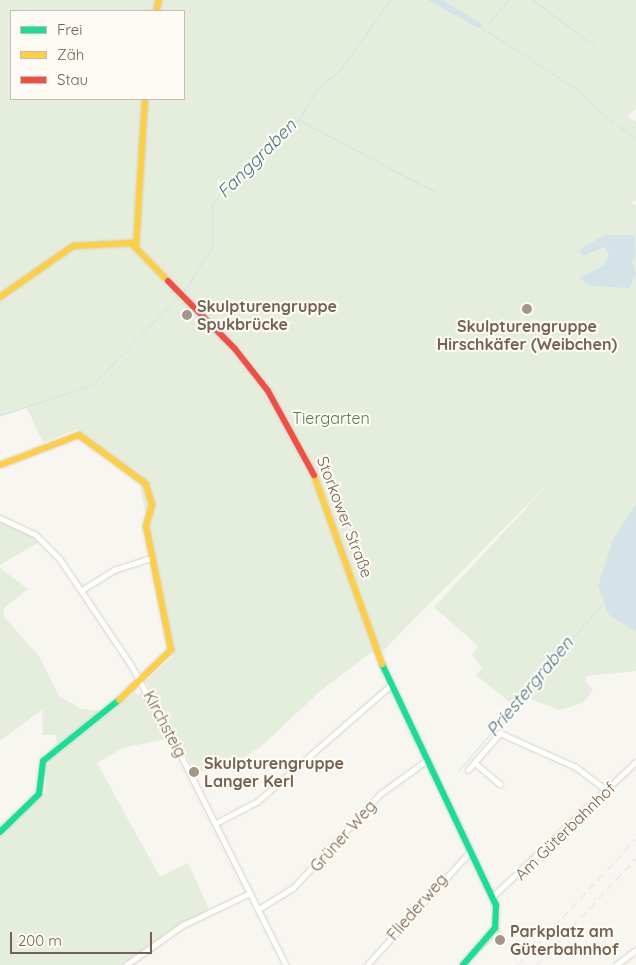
<!DOCTYPE html>
<html>
<head>
<meta charset="utf-8">
<style>
  body { margin:0 }
  #map { position:relative; width:636px; height:965px; overflow:hidden; background:#f8f6f1; font-family:Quicksand,sans-serif }
  div>[style] { position:absolute }
  .green>* { inset:0; background:#e5eedd }
  .water>* { inset:0; background:#d4e3e7 }
  .stream>* { height:1px; margin:-0.5px; padding:0 0.5px; transform-origin:0.5px; border-radius:0.5px; background:#d4e3e7 }
  .roads { filter:drop-shadow(0 0 1px #d6d2cc) drop-shadow(0 0 1px #d6d2cc) }
  .street>* { height:4.5px; margin:-2.25px; padding:0 2.25px; transform-origin:2.25px; border-radius:2.25px; background:#fefefd }
  .fast>* { height:6px; margin:-3px; padding:0 3px; transform-origin:3px; border-radius:3px; background:#16e098 }
  .slow>* { height:6px; margin:-3px; padding:0 3px; transform-origin:3px; border-radius:3px; background:#ffcf43 }
  .jam>* { height:6px; margin:-3px; padding:0 3px; transform-origin:3px; border-radius:3px; background:#f24e42 }
  .rail>* { height:1px; margin-top:-0.5px; transform-origin:0; background:repeating-linear-gradient(90deg,#e6e4e7 0 8px,transparent 0 13px) }
  .dots>* { width:14px; height:14px; translate:-50% -50%; box-sizing:border-box; border:2px solid #fefbf4; border-radius:50% }
  span { translate:-50% -50%; white-space:nowrap; text-align:center; line-height:1.15; -webkit-text-stroke:4.5px #fefbf4; paint-order:stroke }
  .poi-label { font-size:16px; color:#756252; font-weight:700 }
  .left { translate:0 -50%; text-align:left }
  .park-label { font-size:16px; color:#577e4e }
  .street-label { font-size:16px; color:#756252 }
  .water-label { font-size:18px; color:#4e7685; font-style:italic }
  .legend { position:absolute; left:10px; top:10px; width:175px; height:90px; box-sizing:border-box; background:#fefbf4; border:1px solid #c7beb3; margin:0; padding:6px 9px; list-style:none; font-size:15px; color:#756252 }
  .legend li { display:flex; align-items:center; gap:10px; height:25px }
  .legend b { width:25px; border:1px solid #c7beb3 }
  .scale { position:absolute; left:10px; top:932px; width:142px; height:22px; box-sizing:border-box; border:2px solid #756252; border-top:0; padding-left:6px; font-size:15px; line-height:18px; white-space:nowrap; color:#756252; -webkit-text-stroke:4px #fefbf4; paint-order:stroke }
</style>
</head>
<body>
<div id="map">
  <div class="green">
    <i style="clip-path:polygon(evenodd,0 0,636px 0,636px 108px,628px 117px,636px 122px,636px 200px,631px 202px,636px 206px,636px 671px,587px 676px,585px 681px,593px 690px,583px 703px,559px 710px,523px 696px,512px 704px,476px 675px,482px 668px,472px 655px,478px 646px,434px 607px,555px 477px,383px 651px,381px 648px,369px 654px,318px 693px,262px 746px,223px 771px,219px 763px,197px 774px,146px 681px,173px 656px,138px 475px,77px 429px,43px 443px,27px 408px,0 417px,0 0,11px 11px,184px 11px,184px 99px,11px 99px,11px 11px)"></i>
    <i style="clip-path:polygon(0 520px,28px 532px,41px 541px,0 565px)"></i>
    <i style="clip-path:polygon(0 568px,28px 589px,3px 609px,5px 618px,39px 656px,59px 696px,82px 709px,104px 711px,57px 748px,56px 735px,43px 735px,42px 710px,0 741px)"></i>
    <i style="clip-path:polygon(145px 691px,170px 738px,123px 748px,97px 763px,160px 877px,188px 863px,209px 909px,122px 965px,0 965px,0 835px,46px 791px,45px 762px,135px 692px,138px 695px)"></i>
    <i style="clip-path:polygon(501px 928px,501px 933px,466px 965px,497px 929px)"></i>
  </div>
  <div class="water">
    <i style="clip-path:polygon(428px 0,443px 0,483px 25px,478px 28px)"></i>
    <i style="clip-path:polygon(604px 235px,634px 235px,636px 255px,632px 261px,636px 274px,629px 288px,590px 286px,579px 278px,603px 266px,609px 254px,605px 247px,582px 256px,579px 250px)"></i>
    <i style="clip-path:polygon(636px 504px,636px 632px,608px 614px,598px 586px,613px 539px)"></i>
  </div>
  <div class="stream">
    <i style="left:533px;top:0;width:77px;rotate:36.6deg"></i>
    <i style="left:489px;top:22px;width:29px;rotate:-49deg"></i>
    <i style="left:479px;top:26px;width:116px;rotate:33deg"></i>
    <i style="left:576px;top:89px;width:49px;rotate:42.5deg"></i>
    <i style="left:299px;top:120px;width:154px;rotate:27.9deg"></i>
    <i style="left:617px;top:126px;width:22px;rotate:32deg"></i>
    <i style="left:184px;top:291px;width:52px;rotate:-57.5deg"></i>
    <i style="left:212px;top:247px;width:44px;rotate:-90deg"></i>
    <i style="left:212px;top:203px;width:107px;rotate:-42.3deg"></i>
    <i style="left:291px;top:131px;width:52px;rotate:-57.5deg"></i>
    <i style="left:319px;top:87px;width:28px;rotate:-39deg"></i>
    <i style="left:341px;top:69px;width:85px;rotate:-54.6deg"></i>
    <i style="left:0;top:415px;width:97px;rotate:-18.1deg"></i>
    <i style="left:92px;top:385px;width:124px;rotate:-45.7deg"></i>
    <i style="left:458px;top:771px;width:221px;rotate:-49.2deg"></i>
  </div>
  <div class="roads">
    <div class="street">
      <i style="left:0;top:518px;width:38px;rotate:25deg"></i>
      <i style="left:35px;top:534px;width:35px;rotate:45deg"></i>
      <i style="left:60px;top:559px;width:125px;rotate:56.1deg"></i>
      <i style="left:130px;top:663px;width:101px;rotate:60.9deg"></i>
      <i style="left:179px;top:751px;width:239px;rotate:63.4deg"></i>
      <i style="left:82px;top:590px;width:38px;rotate:-32deg"></i>
      <i style="left:114px;top:570px;width:39px;rotate:-18deg"></i>
      <i style="left:475px;top:763px;width:33px;rotate:40deg"></i>
      <i style="left:468px;top:770px;width:49px;rotate:-49.1deg"></i>
      <i style="left:500px;top:733px;width:83px;rotate:24.1deg"></i>
      <i style="left:576px;top:767px;width:39px;rotate:37deg"></i>
      <i style="left:216px;top:823px;width:47px;rotate:-27.6deg"></i>
      <i style="left:258px;top:801px;width:176px;rotate:-41.1deg"></i>
      <i style="left:492px;top:897px;width:197px;rotate:-43.2deg"></i>
      <i style="left:259px;top:909px;width:40px;rotate:-32deg"></i>
      <i style="left:293px;top:888px;width:128px;rotate:-47.2deg"></i>
      <i style="left:380px;top:794px;width:57px;rotate:-35.7deg"></i>
      <i style="left:126px;top:965px;width:70px;rotate:-35.1deg"></i>
      <i style="left:183px;top:925px;width:74px;rotate:-25.5deg"></i>
      <i style="left:367px;top:965px;width:153px;rotate:-47.7deg"></i>
      <i style="left:616px;top:965px;width:25px;rotate:-37deg"></i>
    </div>
    <div class="fast">
      <i style="left:382px;top:664px;width:267px;rotate:64.7deg"></i>
      <i style="left:496px;top:905px;width:23px;rotate:92deg"></i>
      <i style="left:495px;top:928px;width:49px;rotate:130.9deg"></i>
      <i style="left:0;top:832px;width:54px;rotate:-44.3deg"></i>
      <i style="left:39px;top:794px;width:33px;rotate:-83deg"></i>
      <i style="left:43px;top:761px;width:97px;rotate:-38.8deg"></i>
    </div>
    <div class="slow">
      <i style="left:156px;top:11px;width:11px;rotate:-75deg"></i>
      <i style="left:136px;top:246px;width:147px;rotate:-86.5deg"></i>
      <i style="left:0;top:297px;width:89px;rotate:-34.9deg"></i>
      <i style="left:73px;top:246px;width:58px;rotate:-3deg"></i>
      <i style="left:131px;top:243px;width:53px;rotate:45.8deg"></i>
      <i style="left:0;top:465px;width:85px;rotate:-20.8deg"></i>
      <i style="left:79px;top:435px;width:83px;rotate:36.2deg"></i>
      <i style="left:146px;top:484px;width:22px;rotate:74deg"></i>
      <i style="left:152px;top:505px;width:22px;rotate:106deg"></i>
      <i style="left:146px;top:526px;width:126px;rotate:78.6deg"></i>
      <i style="left:171px;top:650px;width:72px;rotate:136.1deg"></i>
      <i style="left:314px;top:475px;width:201px;rotate:70.2deg"></i>
    </div>
    <div class="jam">
      <i style="left:168px;top:281px;width:95px;rotate:45.4deg"></i>
      <i style="left:235px;top:349px;width:53px;rotate:51.8deg"></i>
      <i style="left:268px;top:391px;width:96px;rotate:61.3deg"></i>
    </div>
  </div>
  <div class="rail">
    <i style="left:518px;top:965px;width:173px;rotate:-46.9deg"></i>
    <i style="left:536px;top:965px;width:146px;rotate:-46.9deg"></i>
  </div>
  <div class="dots">
    <i style="left:527px;top:309px;background:#a3968a"></i>
    <i style="left:187px;top:315px;background:#a3968a"></i>
    <i style="left:194px;top:772px;background:#a3968a"></i>
    <i style="left:500px;top:940px;background:#a3968a"></i>
  </div>
  <div class="poi-label">
    <span class="left" style="left:197px;top:315px">Skulpturengruppe<br>Spukbrücke</span>
    <span style="left:527px;top:335px">Skulpturengruppe<br>Hirschkäfer (Weibchen)</span>
    <span class="left" style="left:204px;top:772px">Skulpturengruppe<br>Langer Kerl</span>
    <span class="left" style="left:510px;top:940px">Parkplatz am<br>Güterbahnhof</span>
  </div>
  <div class="park-label">
    <span style="left:331px;top:418px">Tiergarten</span>
  </div>
  <div class="street-label">
    <span style="left:345px;top:517px;rotate:69deg">Storkower Straße</span>
    <span style="left:165px;top:724px;rotate:62deg">Kirchsteig</span>
    <span style="left:565px;top:831px;rotate:-44deg">Am Güterbahnhof</span>
    <span style="left:343px;top:836px;rotate:-48deg">Grüner Weg</span>
    <span style="left:417px;top:907px;rotate:-49deg">Fliederweg</span>
  </div>
  <div class="water-label">
    <span style="left:257px;top:159px;rotate:-45deg">Fanggraben</span>
    <span style="left:530px;top:687px;rotate:-50deg">Priestergraben</span>
  </div>
  <ul class="legend">
  <li><b style="height:6px;background:#16e098"></b>Frei</li>
  <li><b style="height:6px;background:#ffcf43"></b>Zäh</li>
  <li><b style="height:6px;background:#f24e42"></b>Stau</li>
  </ul>
  <div class="scale">200 m</div>
</div>
</body>
</html>
